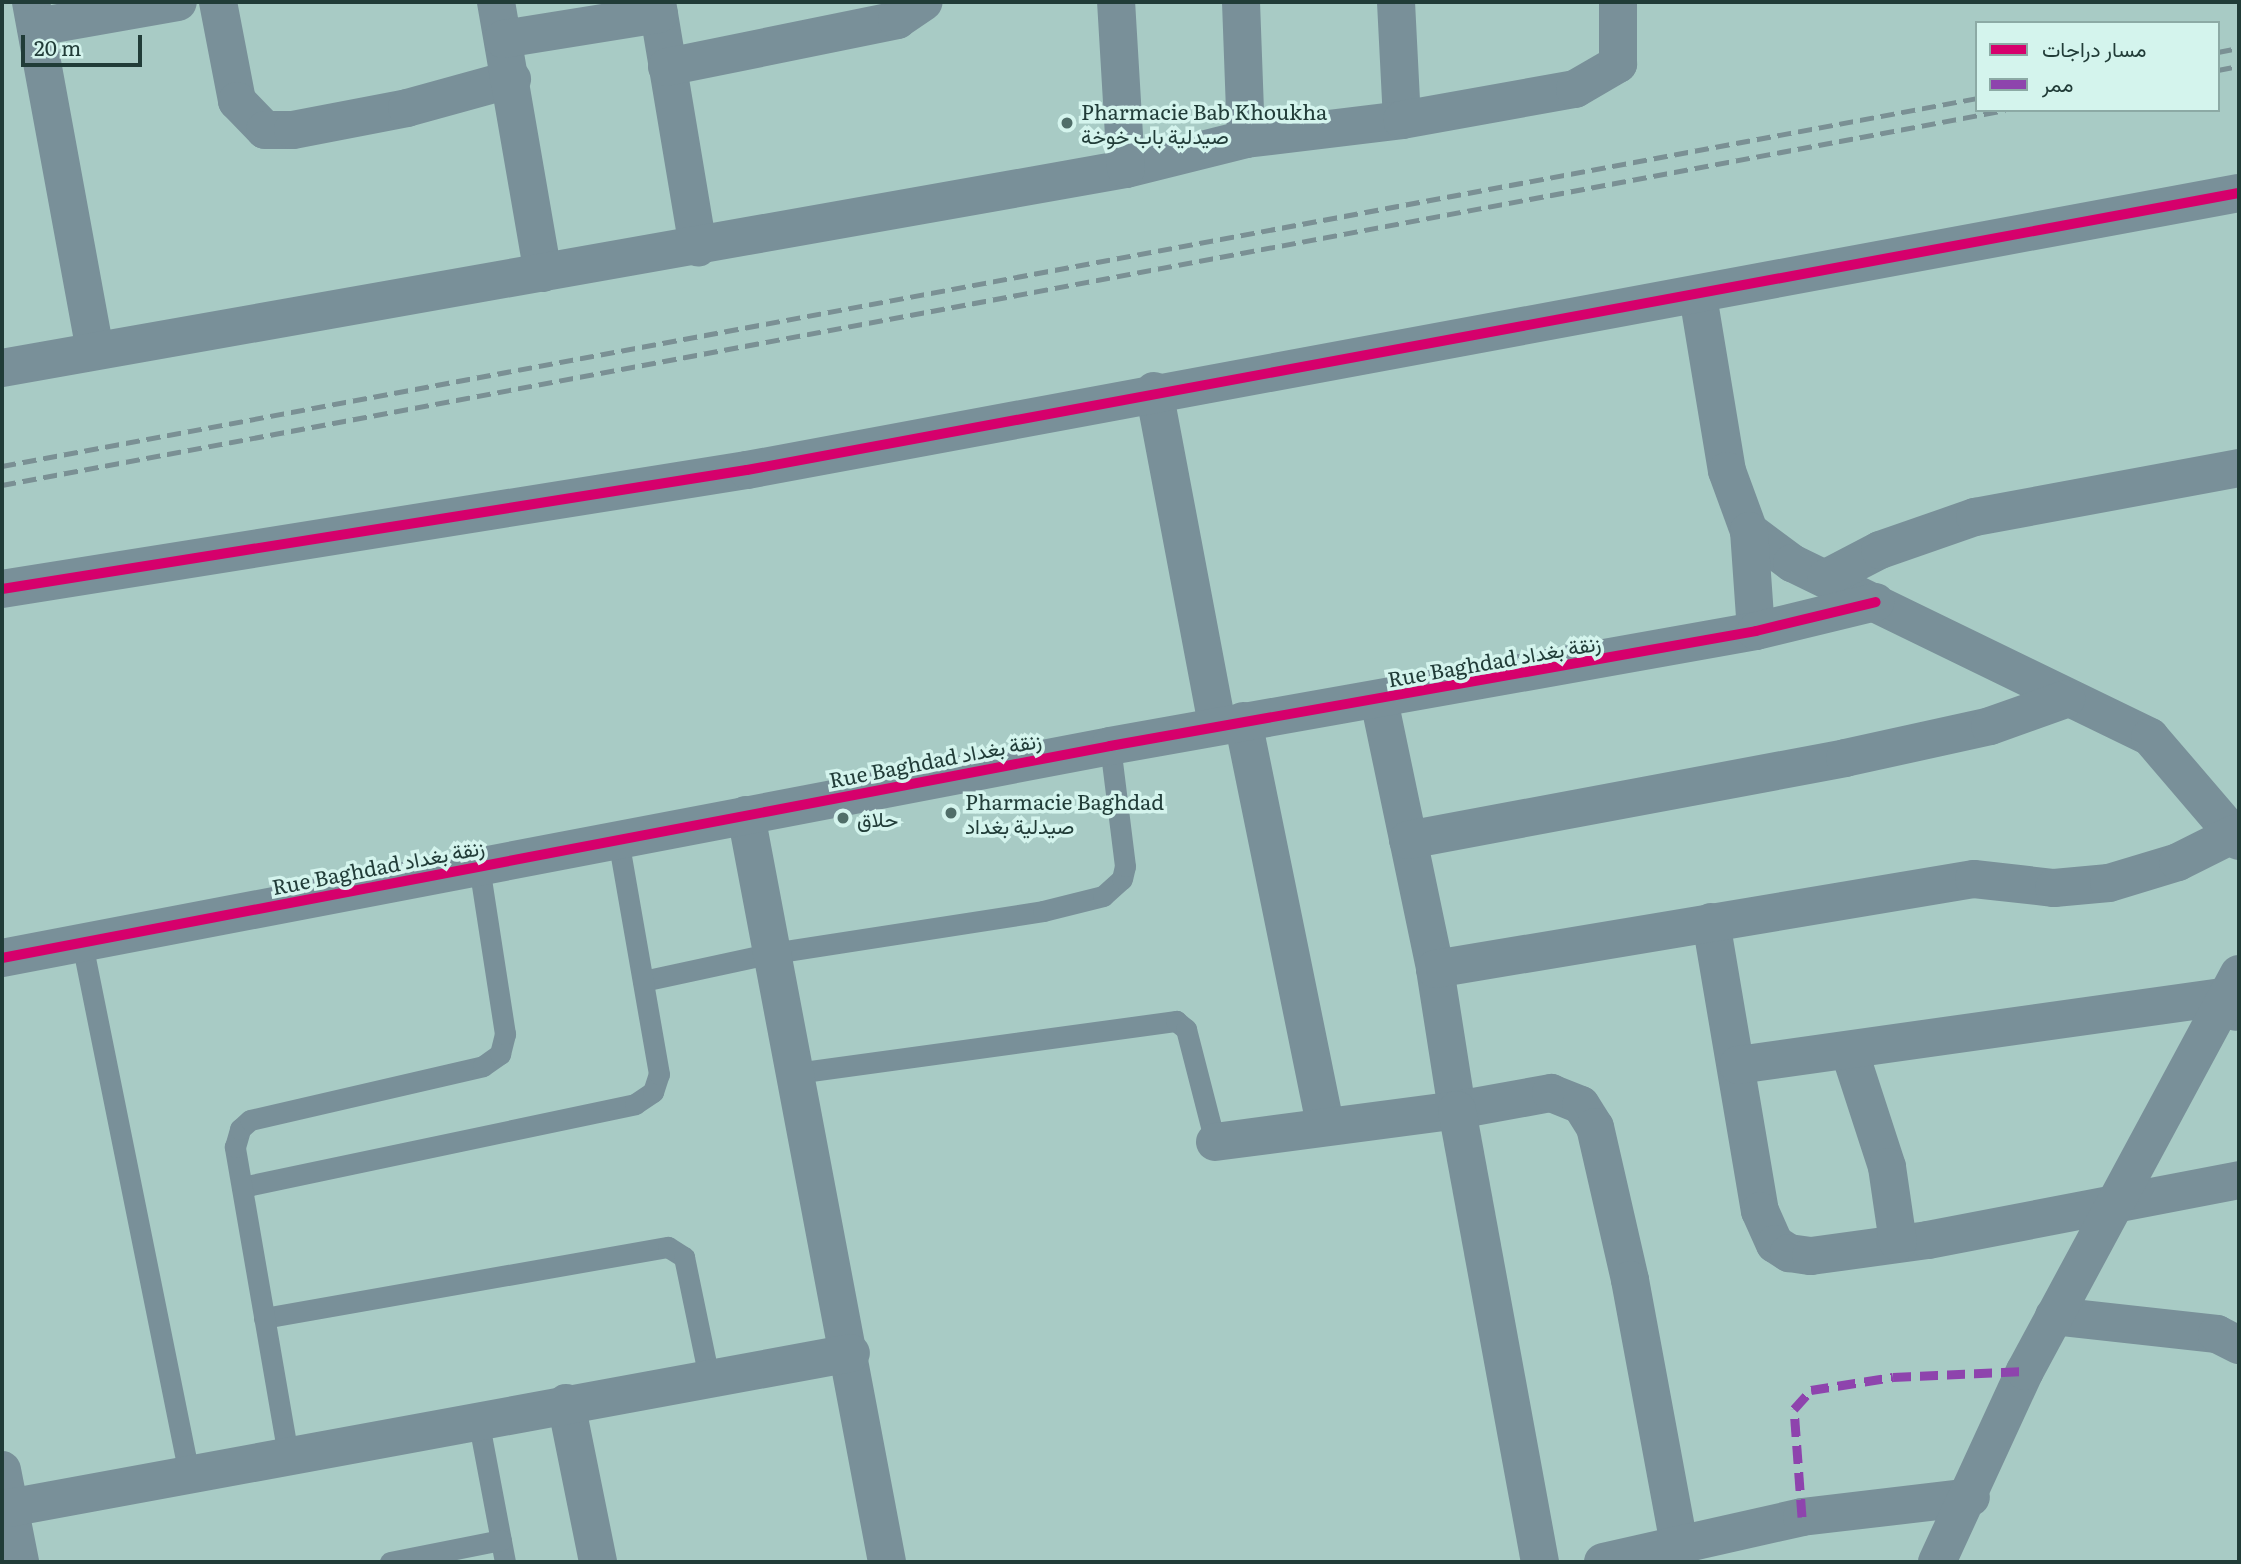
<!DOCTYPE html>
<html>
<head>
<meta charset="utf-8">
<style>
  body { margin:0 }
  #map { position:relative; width:2241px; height:1564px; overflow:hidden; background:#a8cbc5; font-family:Literata,Vazirmatn,serif }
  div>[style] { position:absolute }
  .lane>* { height:21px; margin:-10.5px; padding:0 10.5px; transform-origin:10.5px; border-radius:10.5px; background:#799099 }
  .street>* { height:38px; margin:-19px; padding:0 19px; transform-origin:19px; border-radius:19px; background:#799099 }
  .rail>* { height:5px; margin-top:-2.5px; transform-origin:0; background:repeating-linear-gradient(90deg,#7a9094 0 14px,transparent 0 21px) }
  .quiet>* { height:9px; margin-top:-4.5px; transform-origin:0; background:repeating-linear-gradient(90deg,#8e44ad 0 18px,transparent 0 27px) }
  .cycleway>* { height:10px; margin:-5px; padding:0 5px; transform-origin:5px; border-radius:5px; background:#d6006c }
  .dots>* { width:19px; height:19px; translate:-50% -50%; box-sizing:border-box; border:4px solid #d4f4ed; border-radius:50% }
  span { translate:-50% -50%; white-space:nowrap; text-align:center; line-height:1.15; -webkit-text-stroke:7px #d4f4ed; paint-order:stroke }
  .poi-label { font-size:21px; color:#213c38 }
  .left { translate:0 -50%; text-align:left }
  .street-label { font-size:21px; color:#213c38 }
  .frame { position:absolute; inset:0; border:4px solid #213c38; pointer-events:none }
  .legend { position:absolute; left:1975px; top:21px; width:245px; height:91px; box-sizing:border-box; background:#d4f4ed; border:2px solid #8caaa5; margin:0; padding:9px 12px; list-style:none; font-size:21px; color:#213c38 }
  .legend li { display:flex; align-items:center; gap:14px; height:35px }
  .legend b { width:35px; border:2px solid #8caaa5 }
  .scale { position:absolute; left:21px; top:35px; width:121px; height:32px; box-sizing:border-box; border:4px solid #213c38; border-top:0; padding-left:9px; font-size:21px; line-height:24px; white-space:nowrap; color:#213c38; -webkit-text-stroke:5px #d4f4ed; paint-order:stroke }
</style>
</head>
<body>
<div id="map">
  <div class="lane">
    <i style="left:82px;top:943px;width:542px;rotate:78.61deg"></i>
    <i style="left:643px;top:981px;width:133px;rotate:-12.2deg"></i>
    <i style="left:773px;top:953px;width:273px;rotate:-8.8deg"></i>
    <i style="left:1043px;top:911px;width:62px;rotate:-14deg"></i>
    <i style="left:1103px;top:896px;width:25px;rotate:-42deg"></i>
    <i style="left:1122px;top:879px;width:13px;rotate:-77deg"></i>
    <i style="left:1125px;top:866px;width:121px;rotate:-97.1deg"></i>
    <i style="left:796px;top:1073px;width:384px;rotate:-7.8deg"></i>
    <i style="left:1176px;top:1021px;width:13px;rotate:39deg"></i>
    <i style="left:1186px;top:1029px;width:117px;rotate:75.6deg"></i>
    <i style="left:242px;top:1187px;width:402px;rotate:-11.9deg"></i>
    <i style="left:635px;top:1104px;width:22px;rotate:-34deg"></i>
    <i style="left:653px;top:1092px;width:19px;rotate:-72deg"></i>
    <i style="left:659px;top:1074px;width:238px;rotate:-99.9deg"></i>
    <i style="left:264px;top:1318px;width:410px;rotate:-10deg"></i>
    <i style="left:668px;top:1247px;width:19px;rotate:32deg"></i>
    <i style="left:684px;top:1257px;width:124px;rotate:78.3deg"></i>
    <i style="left:478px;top:1419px;width:146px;rotate:79.3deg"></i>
    <i style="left:288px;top:1455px;width:313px;rotate:-99.8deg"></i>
    <i style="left:235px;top:1147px;width:19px;rotate:-74deg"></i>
    <i style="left:240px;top:1129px;width:13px;rotate:-42deg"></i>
    <i style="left:250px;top:1120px;width:239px;rotate:-13deg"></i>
    <i style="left:483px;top:1066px;width:21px;rotate:-35deg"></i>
    <i style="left:500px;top:1054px;width:21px;rotate:-76deg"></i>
    <i style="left:505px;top:1034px;width:170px;rotate:-98.8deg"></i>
    <i style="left:390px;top:1562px;width:113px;rotate:-11.2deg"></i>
  </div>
  <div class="street">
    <i style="left:31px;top:2px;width:354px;rotate:79.6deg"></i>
    <i style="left:218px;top:2px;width:101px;rotate:79.1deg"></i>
    <i style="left:237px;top:101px;width:40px;rotate:46deg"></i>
    <i style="left:265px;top:130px;width:28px"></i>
    <i style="left:293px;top:130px;width:116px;rotate:-10.9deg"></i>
    <i style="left:407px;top:108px;width:109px;rotate:-15.4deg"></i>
    <i style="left:496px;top:2px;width:275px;rotate:80.2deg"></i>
    <i style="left:657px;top:2px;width:249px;rotate:80.5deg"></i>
    <i style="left:1241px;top:2px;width:137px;rotate:87.9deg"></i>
    <i style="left:1396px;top:2px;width:118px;rotate:87.1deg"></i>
    <i style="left:36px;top:27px;width:144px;rotate:-10deg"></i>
    <i style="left:503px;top:39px;width:158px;rotate:-9.1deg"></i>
    <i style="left:667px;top:67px;width:235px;rotate:-11.5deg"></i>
    <i style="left:897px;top:20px;width:32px;rotate:-34deg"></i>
    <i style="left:1126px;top:169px;width:124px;rotate:-14deg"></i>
    <i style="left:1246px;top:139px;width:157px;rotate:-6.9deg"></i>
    <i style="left:1402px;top:120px;width:176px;rotate:-10.2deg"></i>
    <i style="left:1575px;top:89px;width:50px;rotate:-30.2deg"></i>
    <i style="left:1618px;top:64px;width:62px;rotate:-90deg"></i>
    <i style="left:1698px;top:296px;width:177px;rotate:80.6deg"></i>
    <i style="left:1727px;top:471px;width:64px;rotate:69.9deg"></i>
    <i style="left:1749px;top:531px;width:54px;rotate:36.7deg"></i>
    <i style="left:1792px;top:563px;width:398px;rotate:25.9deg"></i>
    <i style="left:2150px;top:737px;width:137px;rotate:49.4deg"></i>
    <i style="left:2px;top:368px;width:1141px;rotate:-10.04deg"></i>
    <i style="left:1126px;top:169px;width:167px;rotate:-93.4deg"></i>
    <i style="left:1154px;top:391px;width:341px;rotate:79.3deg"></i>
    <i style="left:1749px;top:531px;width:100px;rotate:86deg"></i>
    <i style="left:1826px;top:578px;width:61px;rotate:-27.4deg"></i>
    <i style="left:1880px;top:550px;width:101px;rotate:-19.2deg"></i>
    <i style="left:1975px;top:517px;width:269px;rotate:-10.5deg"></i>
    <i style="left:2px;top:589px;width:754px;rotate:-9.08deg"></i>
    <i style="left:747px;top:470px;width:1517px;rotate:-10.52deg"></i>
    <i style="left:1379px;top:700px;width:275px;rotate:78.2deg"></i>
    <i style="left:1435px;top:969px;width:143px;rotate:81.1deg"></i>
    <i style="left:1457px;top:1110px;width:96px;rotate:-10.3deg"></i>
    <i style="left:1551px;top:1093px;width:32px;rotate:22deg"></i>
    <i style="left:1581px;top:1105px;width:26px;rotate:58deg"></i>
    <i style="left:1595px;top:1127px;width:157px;rotate:77.1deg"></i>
    <i style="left:1630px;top:1280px;width:269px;rotate:79.5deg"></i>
    <i style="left:1243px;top:721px;width:412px;rotate:78.5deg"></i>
    <i style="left:746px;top:815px;width:760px;rotate:79.31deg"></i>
    <i style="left:1408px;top:840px;width:445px;rotate:-10.6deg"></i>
    <i style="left:1845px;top:758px;width:148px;rotate:-12.4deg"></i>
    <i style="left:1990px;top:726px;width:81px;rotate:-19.6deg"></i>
    <i style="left:1711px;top:922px;width:293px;rotate:80.4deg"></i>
    <i style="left:1760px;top:1211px;width:36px;rotate:66deg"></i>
    <i style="left:1775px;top:1244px;width:17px;rotate:33deg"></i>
    <i style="left:1789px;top:1253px;width:22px;rotate:8deg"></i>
    <i style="left:1811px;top:1256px;width:118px;rotate:-7.8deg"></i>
    <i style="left:1928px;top:1240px;width:317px;rotate:-10.9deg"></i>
    <i style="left:2px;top:958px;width:1128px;rotate:-10.83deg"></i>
    <i style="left:1110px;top:746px;width:656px;rotate:-10.09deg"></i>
    <i style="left:1756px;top:631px;width:123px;rotate:-13.6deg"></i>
    <i style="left:1435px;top:969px;width:546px;rotate:-9.48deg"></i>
    <i style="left:1974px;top:879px;width:81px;rotate:6.4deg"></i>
    <i style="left:2054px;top:888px;width:55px;rotate:-5.2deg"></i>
    <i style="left:2109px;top:883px;width:72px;rotate:-16.9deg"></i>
    <i style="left:2178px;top:862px;width:63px;rotate:-26.6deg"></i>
    <i style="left:1849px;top:1050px;width:123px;rotate:72deg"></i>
    <i style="left:1887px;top:1167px;width:76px;rotate:81.7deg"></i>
    <i style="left:1738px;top:1065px;width:494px;rotate:-8deg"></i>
    <i style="left:2227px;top:996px;width:18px;rotate:61deg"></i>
    <i style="left:1215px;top:1142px;width:244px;rotate:-7.5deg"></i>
    <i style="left:1457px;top:1110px;width:460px;rotate:79.6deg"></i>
    <i style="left:2054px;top:1316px;width:164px;rotate:6.3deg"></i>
    <i style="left:2217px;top:1334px;width:25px;rotate:27deg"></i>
    <i style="left:566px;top:1403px;width:162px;rotate:78.6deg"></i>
    <i style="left:2px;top:1470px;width:94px;rotate:78.9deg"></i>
    <i style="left:9px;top:1508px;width:856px;rotate:-10.43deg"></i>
    <i style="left:1603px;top:1562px;width:204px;rotate:-12.7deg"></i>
    <i style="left:1802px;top:1517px;width:170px;rotate:-6.7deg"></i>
    <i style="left:1937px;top:1562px;width:210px;rotate:-65.3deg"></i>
    <i style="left:2025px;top:1371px;width:451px;rotate:-61.7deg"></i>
  </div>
  <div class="rail">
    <i style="left:2218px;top:52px;width:21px;rotate:-11deg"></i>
    <i style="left:2218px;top:70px;width:21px;rotate:-11deg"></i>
    <i style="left:2px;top:466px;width:2009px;rotate:-10.55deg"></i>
    <i style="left:2px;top:485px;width:2038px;rotate:-10.6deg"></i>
  </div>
  <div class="quiet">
    <i style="left:1802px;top:1517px;width:108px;rotate:-94.2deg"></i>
    <i style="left:1794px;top:1409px;width:25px;rotate:-48deg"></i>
    <i style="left:1811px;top:1390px;width:83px;rotate:-9deg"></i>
    <i style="left:1893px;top:1377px;width:132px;rotate:-2.6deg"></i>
  </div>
  <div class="cycleway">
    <i style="left:2px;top:589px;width:754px;rotate:-9.08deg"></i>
    <i style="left:747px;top:470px;width:1517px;rotate:-10.52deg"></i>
    <i style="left:2px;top:958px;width:1128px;rotate:-10.83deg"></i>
    <i style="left:1110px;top:746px;width:656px;rotate:-10.09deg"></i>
    <i style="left:1756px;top:631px;width:123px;rotate:-13.6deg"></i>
  </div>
  <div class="dots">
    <i style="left:1067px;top:123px;background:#506e69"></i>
    <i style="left:951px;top:813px;background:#506e69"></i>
    <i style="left:843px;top:818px;background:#506e69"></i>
  </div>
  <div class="poi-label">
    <span class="left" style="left:1081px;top:123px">Pharmacie Bab Khoukha<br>صيدلية باب خوخة</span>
    <span class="left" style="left:965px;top:813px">Pharmacie Baghdad<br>صيدلية بغداد</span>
    <span class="left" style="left:857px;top:818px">حلاق</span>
  </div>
  <div class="street-label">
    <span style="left:1494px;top:660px;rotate:-10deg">Rue Baghdad زنقة بغداد</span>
    <span style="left:935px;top:759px;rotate:-11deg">Rue Baghdad زنقة بغداد</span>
    <span style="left:378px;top:866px;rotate:-11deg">Rue Baghdad زنقة بغداد</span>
  </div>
  <div class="frame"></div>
  <ul class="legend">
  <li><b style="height:9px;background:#d6006c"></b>مسار دراجات</li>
  <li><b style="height:9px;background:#8e44ad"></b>ممر</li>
  </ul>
  <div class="scale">20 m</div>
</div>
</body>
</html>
